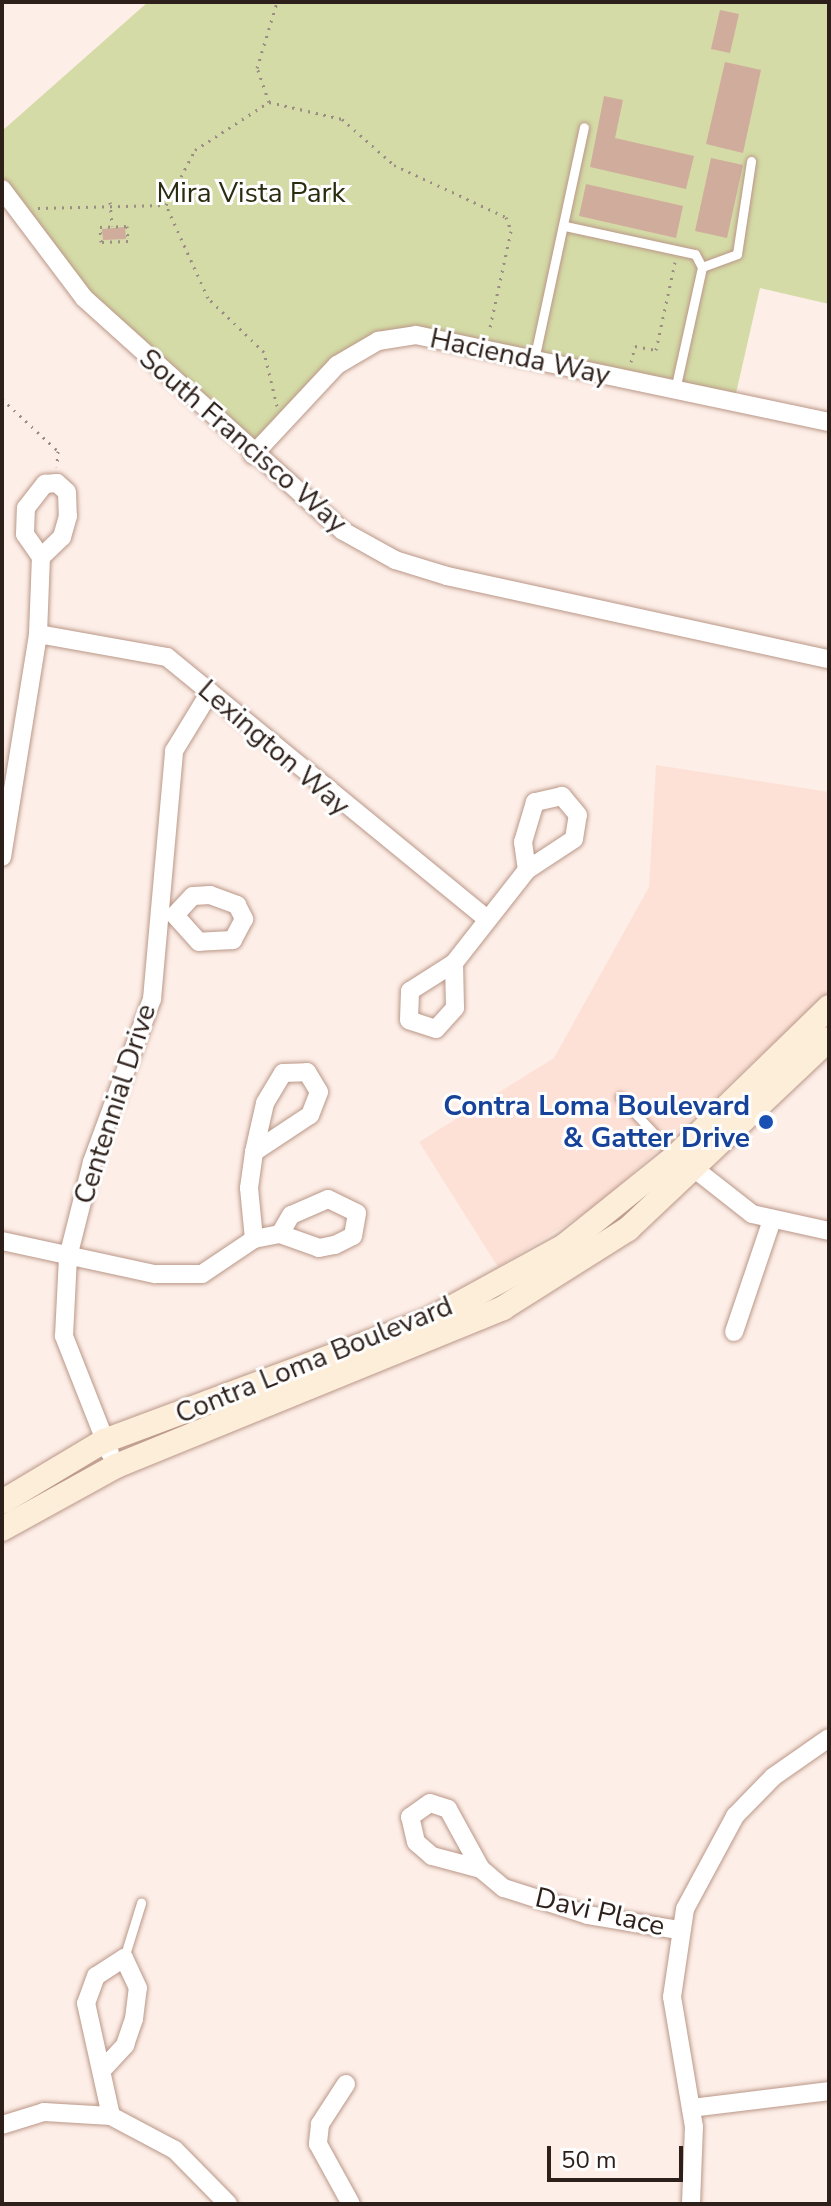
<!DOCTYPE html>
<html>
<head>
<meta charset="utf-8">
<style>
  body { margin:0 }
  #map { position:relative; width:831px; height:2206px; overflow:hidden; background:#fdeee7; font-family:"Nunito Sans",sans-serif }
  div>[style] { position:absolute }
  .built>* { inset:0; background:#fde1d6 }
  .green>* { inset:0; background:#d4dba6 }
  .building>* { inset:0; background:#d0ac9d }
  .path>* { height:3px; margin-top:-1.5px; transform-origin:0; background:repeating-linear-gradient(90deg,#9b8d86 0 2px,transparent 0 8px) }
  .roads { filter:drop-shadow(0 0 2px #ba9788) drop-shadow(0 0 2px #ba9788) }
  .lane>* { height:9px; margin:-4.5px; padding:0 4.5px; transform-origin:4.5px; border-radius:4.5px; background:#fff }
  .street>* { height:18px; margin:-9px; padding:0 9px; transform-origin:9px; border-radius:9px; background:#fff }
  .secondary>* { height:24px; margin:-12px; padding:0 12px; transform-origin:12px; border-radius:12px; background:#fdeed9 }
  .dots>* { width:22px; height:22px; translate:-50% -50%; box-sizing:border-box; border:4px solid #fefefe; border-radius:50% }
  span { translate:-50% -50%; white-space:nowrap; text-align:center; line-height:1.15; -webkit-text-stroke:6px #fefefe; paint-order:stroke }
  .park-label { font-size:28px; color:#292c0f }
  .street-label { font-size:28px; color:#2d1f19 }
  .transit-label { font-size:28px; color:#164399; font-weight:700 }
  .right { translate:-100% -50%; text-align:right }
  .frame { position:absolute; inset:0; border:4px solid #2d1f19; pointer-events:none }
  .scale { position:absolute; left:547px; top:2146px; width:136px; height:36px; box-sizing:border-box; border:4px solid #2d1f19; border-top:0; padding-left:10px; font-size:24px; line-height:28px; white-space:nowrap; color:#2d1f19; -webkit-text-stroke:6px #fefefe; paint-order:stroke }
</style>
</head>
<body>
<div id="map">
  <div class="built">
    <i style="clip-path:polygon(656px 765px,829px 792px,829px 992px,599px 1204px,498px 1267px,419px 1142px,554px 1058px,649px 887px)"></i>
  </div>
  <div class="green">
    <i style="clip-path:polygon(148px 2px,829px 2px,829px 304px,760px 288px,734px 402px,416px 335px,337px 365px,253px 455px,150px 362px,2px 189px,2px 131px)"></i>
  </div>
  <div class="building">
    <i style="clip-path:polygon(720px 10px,739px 14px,730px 53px,711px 49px)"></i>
    <i style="clip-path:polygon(725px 62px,761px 70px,743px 153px,706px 144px)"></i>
    <i style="clip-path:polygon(604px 96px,623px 100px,615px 138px,694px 156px,686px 189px,590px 167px)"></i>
    <i style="clip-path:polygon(711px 158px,743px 165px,727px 238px,695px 231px)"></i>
    <i style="clip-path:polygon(586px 184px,683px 206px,676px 238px,579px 216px)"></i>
    <i style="clip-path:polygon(125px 227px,126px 239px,103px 240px,102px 229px)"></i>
  </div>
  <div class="path">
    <i style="left:269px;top:102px;width:36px;rotate:-109deg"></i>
    <i style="left:257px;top:68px;width:69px;rotate:-73.1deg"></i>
    <i style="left:110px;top:202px;width:24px;rotate:85deg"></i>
    <i style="left:38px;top:208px;width:128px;rotate:-1.3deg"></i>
    <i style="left:127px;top:226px;width:15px;rotate:86deg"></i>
    <i style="left:128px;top:241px;width:27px;rotate:178deg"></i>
    <i style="left:101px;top:242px;width:15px;rotate:-94deg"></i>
    <i style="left:100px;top:227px;width:27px;rotate:-2deg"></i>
    <i style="left:631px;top:362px;width:16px;rotate:-76deg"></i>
    <i style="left:635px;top:346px;width:21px;rotate:11deg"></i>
    <i style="left:656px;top:350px;width:90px;rotate:-77.8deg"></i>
    <i style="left:2px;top:399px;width:76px;rotate:42.9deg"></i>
    <i style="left:58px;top:451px;width:16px;rotate:94deg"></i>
    <i style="left:277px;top:406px;width:56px;rotate:-103.5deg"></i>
    <i style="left:264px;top:352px;width:78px;rotate:-136deg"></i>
    <i style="left:208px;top:298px;width:102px;rotate:-114.3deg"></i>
    <i style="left:166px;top:205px;width:62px;rotate:-62.2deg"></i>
    <i style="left:195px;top:150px;width:88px;rotate:-33deg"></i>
    <i style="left:269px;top:102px;width:75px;rotate:13.1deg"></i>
    <i style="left:342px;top:119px;width:69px;rotate:41.5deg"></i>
    <i style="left:394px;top:165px;width:123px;rotate:24.9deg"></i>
    <i style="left:506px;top:217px;width:15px;rotate:70deg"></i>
    <i style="left:511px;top:231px;width:103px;rotate:102.3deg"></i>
  </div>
  <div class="roads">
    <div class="lane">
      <i style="left:565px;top:226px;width:133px;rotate:12.2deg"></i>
      <i style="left:695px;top:254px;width:15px;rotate:62deg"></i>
      <i style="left:534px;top:360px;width:238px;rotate:-77.9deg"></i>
      <i style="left:675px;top:390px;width:126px;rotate:-77.6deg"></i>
      <i style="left:702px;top:267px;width:37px;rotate:-20deg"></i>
      <i style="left:737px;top:254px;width:94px;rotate:-81.4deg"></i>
      <i style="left:620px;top:1097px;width:81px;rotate:47deg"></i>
      <i style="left:124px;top:1958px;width:58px;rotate:-72.8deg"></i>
    </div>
    <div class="street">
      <i style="left:2px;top:189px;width:136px;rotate:53deg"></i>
      <i style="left:84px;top:298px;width:348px;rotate:42deg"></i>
      <i style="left:343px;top:531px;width:60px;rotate:29.1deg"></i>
      <i style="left:395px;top:560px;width:54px;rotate:17.1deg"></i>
      <i style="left:447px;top:576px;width:391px;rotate:12.3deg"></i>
      <i style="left:253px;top:455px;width:123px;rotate:-47deg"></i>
      <i style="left:337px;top:365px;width:48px;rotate:-30.3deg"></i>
      <i style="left:378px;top:341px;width:38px;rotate:-9deg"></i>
      <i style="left:416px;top:335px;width:422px;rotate:11.9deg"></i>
      <i style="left:38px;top:634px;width:131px;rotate:10.1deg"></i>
      <i style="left:167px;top:657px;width:414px;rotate:39.3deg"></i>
      <i style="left:2px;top:857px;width:226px;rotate:-80.8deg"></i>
      <i style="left:38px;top:634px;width:77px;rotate:-87.8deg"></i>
      <i style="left:41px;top:557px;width:28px;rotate:-125deg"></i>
      <i style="left:25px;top:534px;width:26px;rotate:-88deg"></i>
      <i style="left:26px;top:508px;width:31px;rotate:-52deg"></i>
      <i style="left:45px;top:484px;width:12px;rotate:-5deg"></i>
      <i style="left:57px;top:483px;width:13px;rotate:42deg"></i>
      <i style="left:67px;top:492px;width:24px;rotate:88deg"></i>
      <i style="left:68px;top:516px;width:22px;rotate:106deg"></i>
      <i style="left:62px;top:537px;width:29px;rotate:136deg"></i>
      <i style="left:210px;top:895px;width:29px;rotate:20deg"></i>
      <i style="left:237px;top:905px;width:16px;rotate:63deg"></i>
      <i style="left:244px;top:919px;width:24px;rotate:118deg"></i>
      <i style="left:233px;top:940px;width:34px;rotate:177deg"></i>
      <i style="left:199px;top:942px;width:36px;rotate:-132deg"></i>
      <i style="left:175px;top:915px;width:26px;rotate:-47deg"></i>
      <i style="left:193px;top:896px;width:17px;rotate:-3deg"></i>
      <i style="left:454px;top:963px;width:45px;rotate:88.7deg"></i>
      <i style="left:455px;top:1008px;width:28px;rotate:132deg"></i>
      <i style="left:436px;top:1029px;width:28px;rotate:-162deg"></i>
      <i style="left:409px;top:1020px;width:29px;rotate:-88deg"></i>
      <i style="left:410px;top:991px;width:52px;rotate:-32.5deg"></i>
      <i style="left:454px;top:963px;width:118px;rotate:-51.9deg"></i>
      <i style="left:527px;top:870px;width:56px;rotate:-33.4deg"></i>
      <i style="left:574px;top:839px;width:24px;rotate:-81deg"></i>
      <i style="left:578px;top:815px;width:25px;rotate:-130deg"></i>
      <i style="left:562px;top:796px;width:28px;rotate:167deg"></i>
      <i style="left:535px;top:802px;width:42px;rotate:106.7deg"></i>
      <i style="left:523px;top:842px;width:28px;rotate:82deg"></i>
      <i style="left:686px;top:1162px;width:84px;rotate:38.2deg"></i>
      <i style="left:752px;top:1214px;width:79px;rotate:12.4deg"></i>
      <i style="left:254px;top:1239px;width:51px;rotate:-95.6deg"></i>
      <i style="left:249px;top:1188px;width:36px;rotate:-82deg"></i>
      <i style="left:254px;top:1152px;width:50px;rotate:-77.3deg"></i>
      <i style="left:265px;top:1103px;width:35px;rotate:-59deg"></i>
      <i style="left:283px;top:1073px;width:24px;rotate:-2deg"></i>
      <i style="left:307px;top:1072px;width:23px;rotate:59deg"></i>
      <i style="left:319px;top:1092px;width:25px;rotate:111deg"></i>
      <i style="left:310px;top:1115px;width:67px;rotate:146.5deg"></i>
      <i style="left:2px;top:1241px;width:157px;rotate:12.2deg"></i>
      <i style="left:155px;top:1274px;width:47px"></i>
      <i style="left:202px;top:1274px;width:63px;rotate:-33.9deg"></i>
      <i style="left:254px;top:1239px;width:26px;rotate:-11deg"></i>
      <i style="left:280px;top:1234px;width:41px;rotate:19.7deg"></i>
      <i style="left:319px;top:1248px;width:16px;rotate:-11deg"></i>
      <i style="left:335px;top:1245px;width:20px;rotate:-27deg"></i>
      <i style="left:353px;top:1236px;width:23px;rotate:-80deg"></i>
      <i style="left:357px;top:1213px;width:32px;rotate:-154deg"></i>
      <i style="left:328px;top:1199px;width:40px;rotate:156.6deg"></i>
      <i style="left:291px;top:1215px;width:22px;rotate:120deg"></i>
      <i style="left:734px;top:1332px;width:115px;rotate:-71.3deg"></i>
      <i style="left:110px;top:1453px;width:126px;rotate:-111.5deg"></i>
      <i style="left:64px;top:1336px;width:79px;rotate:-87.1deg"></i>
      <i style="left:68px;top:1257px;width:98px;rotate:-75.8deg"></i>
      <i style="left:92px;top:1162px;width:174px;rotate:-69.8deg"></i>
      <i style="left:152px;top:999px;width:249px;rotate:-84.9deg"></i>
      <i style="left:174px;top:751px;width:69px;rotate:-58.6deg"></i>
      <i style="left:481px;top:1869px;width:51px;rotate:-165.1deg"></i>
      <i style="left:432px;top:1856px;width:21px;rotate:-139deg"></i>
      <i style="left:416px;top:1842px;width:26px;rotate:-103deg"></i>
      <i style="left:410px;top:1817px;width:24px;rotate:-35deg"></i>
      <i style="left:430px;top:1803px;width:19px;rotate:18deg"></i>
      <i style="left:448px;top:1809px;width:68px;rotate:61.2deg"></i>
      <i style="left:481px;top:1869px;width:30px;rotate:40deg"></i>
      <i style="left:504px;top:1888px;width:88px;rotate:17.8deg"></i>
      <i style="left:588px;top:1915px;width:92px;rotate:9.4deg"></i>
      <i style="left:103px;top:2069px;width:33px;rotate:-47deg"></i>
      <i style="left:125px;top:2045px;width:28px;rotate:-71deg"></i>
      <i style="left:134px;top:2019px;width:31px;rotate:-83deg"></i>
      <i style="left:138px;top:1988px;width:33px;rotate:-115deg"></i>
      <i style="left:124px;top:1958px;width:33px;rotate:147deg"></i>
      <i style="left:96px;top:1976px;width:29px;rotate:110deg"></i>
      <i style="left:86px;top:2003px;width:116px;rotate:77.5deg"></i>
      <i style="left:346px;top:2084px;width:48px;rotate:123deg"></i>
      <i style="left:320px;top:2124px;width:20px;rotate:96deg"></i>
      <i style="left:318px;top:2144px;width:68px;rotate:61.2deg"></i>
      <i style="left:691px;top:2108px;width:139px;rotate:-7deg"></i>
      <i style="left:2px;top:2125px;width:44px;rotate:-17.2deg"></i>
      <i style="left:44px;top:2112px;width:67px;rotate:3.4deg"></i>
      <i style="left:111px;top:2116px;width:72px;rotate:28deg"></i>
      <i style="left:175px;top:2150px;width:76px;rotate:45.5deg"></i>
      <i style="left:691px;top:2204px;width:77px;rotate:-87.8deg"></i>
      <i style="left:694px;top:2127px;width:132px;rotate:-99.6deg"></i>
      <i style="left:672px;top:1997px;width:89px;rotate:-81.6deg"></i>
      <i style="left:685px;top:1909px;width:106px;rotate:-61.7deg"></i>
      <i style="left:735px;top:1816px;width:54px;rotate:-45.7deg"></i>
      <i style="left:773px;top:1777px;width:68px;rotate:-34.9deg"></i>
    </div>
    <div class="secondary">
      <i style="left:2px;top:1502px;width:119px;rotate:-30.9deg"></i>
      <i style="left:104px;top:1441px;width:347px;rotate:-20.4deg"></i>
      <i style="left:429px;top:1320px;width:154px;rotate:-28.7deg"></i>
      <i style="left:564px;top:1246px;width:144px;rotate:-38.8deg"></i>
      <i style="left:676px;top:1156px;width:214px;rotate:-44.2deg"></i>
      <i style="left:2px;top:1529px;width:130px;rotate:-28.9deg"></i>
      <i style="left:116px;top:1466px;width:418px;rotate:-22.2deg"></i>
      <i style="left:503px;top:1308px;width:148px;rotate:-32.3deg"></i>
      <i style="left:628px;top:1229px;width:277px;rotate:-43.4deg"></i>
    </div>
  </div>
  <div class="dots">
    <i style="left:766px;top:1122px;background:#1a4fb4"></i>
  </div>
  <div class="park-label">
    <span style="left:251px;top:193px">Mira Vista Park</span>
  </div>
  <div class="street-label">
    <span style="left:520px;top:357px;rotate:12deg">Hacienda Way</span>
    <span style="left:243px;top:441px;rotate:41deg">South Francisco Way</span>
    <span style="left:274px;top:748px;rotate:41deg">Lexington Way</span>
    <span style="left:115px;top:1104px;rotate:-72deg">Centennial Drive</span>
    <span style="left:314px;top:1360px;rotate:-22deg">Contra Loma Boulevard</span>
    <span style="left:600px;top:1912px;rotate:13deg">Davi Place</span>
  </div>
  <div class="transit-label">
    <span class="right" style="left:750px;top:1122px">Contra Loma Boulevard<br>&amp; Gatter Drive</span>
  </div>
  <div class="frame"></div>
  <div class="scale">50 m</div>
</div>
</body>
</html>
